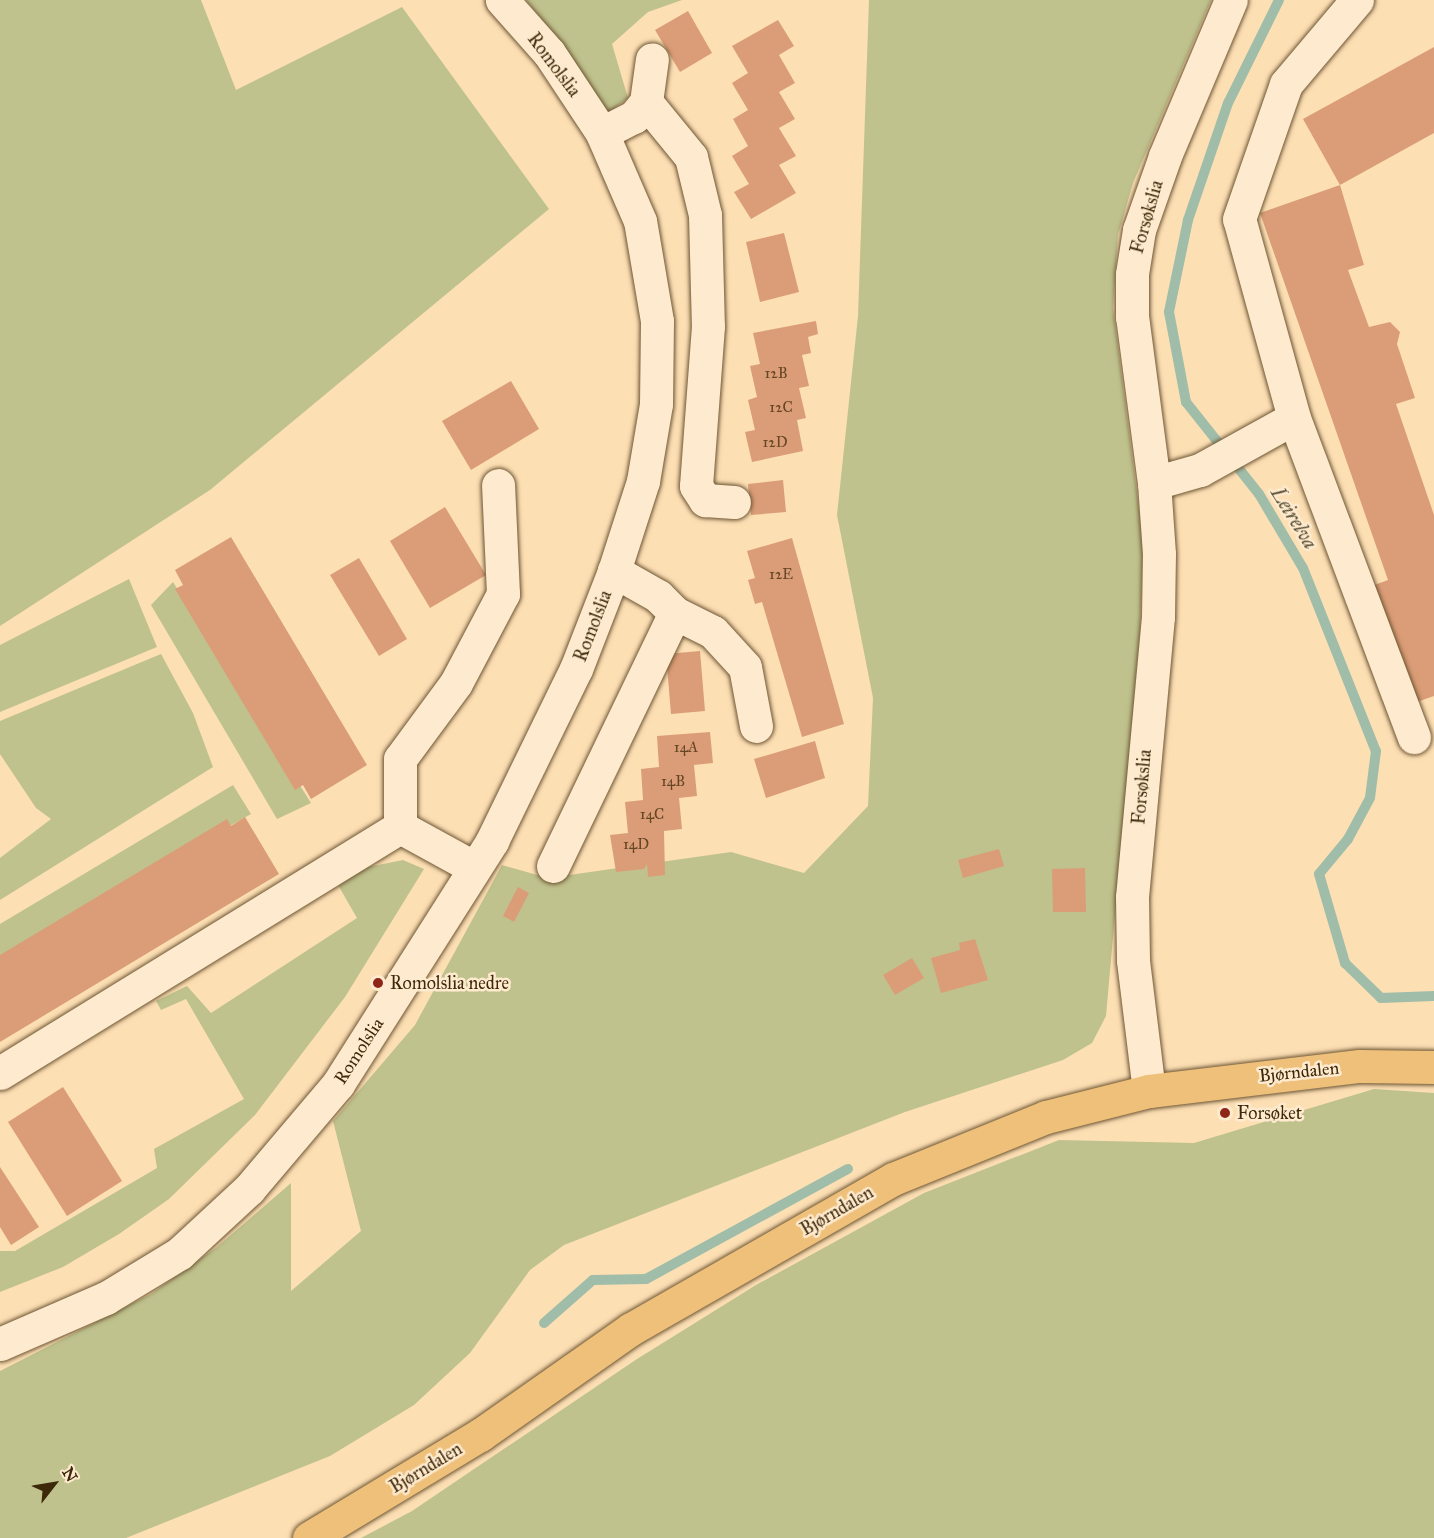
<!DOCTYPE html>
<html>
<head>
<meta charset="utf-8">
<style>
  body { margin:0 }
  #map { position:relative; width:1434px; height:1538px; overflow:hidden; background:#fddfb4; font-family:"IM FELL Great Primer",serif }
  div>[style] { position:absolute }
  .green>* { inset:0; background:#bfc28d }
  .stream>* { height:10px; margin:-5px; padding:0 5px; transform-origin:5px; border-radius:5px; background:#a0bda9 }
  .building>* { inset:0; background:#db9d77 }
  .roads { filter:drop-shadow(0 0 2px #6d5634) drop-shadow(0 0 2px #6d5634) }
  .minor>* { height:33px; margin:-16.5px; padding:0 16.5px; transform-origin:16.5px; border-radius:16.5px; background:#feeace }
  .major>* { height:33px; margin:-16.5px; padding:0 16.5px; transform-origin:16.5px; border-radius:16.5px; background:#eec07a }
  .dots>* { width:16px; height:16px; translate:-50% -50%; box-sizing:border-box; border:3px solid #feeace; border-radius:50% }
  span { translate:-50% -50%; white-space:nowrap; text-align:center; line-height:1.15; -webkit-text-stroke:5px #feeace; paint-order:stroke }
  .number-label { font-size:15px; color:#644524 }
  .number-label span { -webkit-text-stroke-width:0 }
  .street-label { font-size:18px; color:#3d2809 }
  .poi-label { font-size:18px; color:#3d2809 }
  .left { translate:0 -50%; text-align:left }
  .water-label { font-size:20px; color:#564d31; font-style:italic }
  .north { position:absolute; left:24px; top:1454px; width:60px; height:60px; -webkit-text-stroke:4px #feeace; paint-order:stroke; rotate:59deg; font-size:16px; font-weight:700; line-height:24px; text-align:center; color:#3d2809 }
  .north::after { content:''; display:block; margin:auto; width:21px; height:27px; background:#3d2809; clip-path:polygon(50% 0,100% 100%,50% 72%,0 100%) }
</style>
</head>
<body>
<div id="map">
  <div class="green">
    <i style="clip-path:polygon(0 0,201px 0,236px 90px,402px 7px,549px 209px,210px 490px,0 626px)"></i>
    <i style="clip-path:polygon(526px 0,682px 0,648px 12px,612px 44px,628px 98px,608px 113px,565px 48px)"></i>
    <i style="clip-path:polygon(869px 0,1211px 0,1133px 183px,1118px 235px,1113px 308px,1143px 540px,1140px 632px,1106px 1016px,1092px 1043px,1063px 1060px,905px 1112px,564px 1245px,530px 1270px,470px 1353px,414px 1405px,330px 1456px,126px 1538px,0 1538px,0 1371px,151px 1294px,217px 1247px,291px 1183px,291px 1291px,361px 1231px,333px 1121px,415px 1025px,502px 865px,548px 878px,731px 852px,804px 873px,868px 806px,873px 698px,837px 515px,858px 316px)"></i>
    <i style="clip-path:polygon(129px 579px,157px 647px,0 712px,0 645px)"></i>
    <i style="clip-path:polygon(173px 582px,311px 803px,277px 819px,151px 605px)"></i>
    <i style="clip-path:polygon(161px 654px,193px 713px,213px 767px,0 900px,0 858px,51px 819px,36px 808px,0 754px,0 721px)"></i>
    <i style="clip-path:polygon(233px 785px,251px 814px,0 957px,0 924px)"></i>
    <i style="clip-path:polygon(403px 860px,424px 869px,345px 997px,255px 1115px,169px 1199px,119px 1234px,63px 1267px,0 1292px,0 1251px,15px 1251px,157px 1168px,154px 1149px,244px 1099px,186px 999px,161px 1010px,156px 1001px,187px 986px,211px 1013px,357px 918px,338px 885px,368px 867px)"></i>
    <i style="clip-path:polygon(1374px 1089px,1434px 1093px,1434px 1538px,361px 1538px,412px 1511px,637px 1359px,756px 1285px,924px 1193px,1059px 1140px,1194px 1143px)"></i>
  </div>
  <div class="stream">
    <i style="left:1279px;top:0;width:115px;rotate:116.3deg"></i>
    <i style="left:1228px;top:103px;width:124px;rotate:108.9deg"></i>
    <i style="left:1188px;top:220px;width:94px;rotate:101.7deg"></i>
    <i style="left:1169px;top:312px;width:92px;rotate:79.3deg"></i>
    <i style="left:1186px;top:402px;width:117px;rotate:51.6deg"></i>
    <i style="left:1259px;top:494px;width:86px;rotate:59.3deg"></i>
    <i style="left:1303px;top:568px;width:197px;rotate:68.3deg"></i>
    <i style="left:1376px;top:751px;width:47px;rotate:97.3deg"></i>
    <i style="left:1370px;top:798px;width:47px;rotate:118.2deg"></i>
    <i style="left:1348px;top:839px;width:45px;rotate:129.6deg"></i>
    <i style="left:1319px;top:874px;width:93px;rotate:73.7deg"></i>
    <i style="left:1345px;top:963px;width:50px;rotate:44.2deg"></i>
    <i style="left:1381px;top:998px;width:53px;rotate:-2.2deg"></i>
    <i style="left:544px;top:1323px;width:65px;rotate:-41.3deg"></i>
    <i style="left:593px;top:1280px;width:53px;rotate:-1.1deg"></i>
    <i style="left:646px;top:1279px;width:230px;rotate:-28.6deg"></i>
  </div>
  <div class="building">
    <i style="clip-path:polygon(688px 11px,712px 53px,680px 72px,655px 30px)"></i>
    <i style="clip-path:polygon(778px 20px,794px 46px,779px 55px,795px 83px,779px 92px,795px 119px,779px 128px,796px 156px,779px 165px,796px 193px,751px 219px,734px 192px,749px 184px,732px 156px,748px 146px,733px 119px,748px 110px,732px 83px,748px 73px,732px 46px)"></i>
    <i style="clip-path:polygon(1434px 47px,1434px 133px,1340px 185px,1303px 119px)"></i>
    <i style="clip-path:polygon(1340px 185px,1364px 265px,1348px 270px,1369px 327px,1390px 322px,1400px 332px,1397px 344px,1415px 398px,1396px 404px,1434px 515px,1434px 696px,1411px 704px,1369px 587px,1388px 580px,1260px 213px)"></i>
    <i style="clip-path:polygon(784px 233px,799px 292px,760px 302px,746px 242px)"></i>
    <i style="clip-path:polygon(816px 321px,818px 334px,808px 337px,811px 353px,802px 355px,809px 386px,799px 388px,806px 418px,797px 420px,803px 451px,752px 462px,745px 432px,755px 430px,748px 400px,757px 397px,750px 366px,760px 364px,753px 333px)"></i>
    <i style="clip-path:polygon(511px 381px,539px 429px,471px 470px,442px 421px)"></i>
    <i style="clip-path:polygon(783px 480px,786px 512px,751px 515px,748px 484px)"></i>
    <i style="clip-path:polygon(445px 507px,486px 575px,430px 608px,390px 541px)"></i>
    <i style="clip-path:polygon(231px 537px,367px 765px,311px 799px,303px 785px,295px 790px,175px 589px,183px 585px,175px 570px)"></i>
    <i style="clip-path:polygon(792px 538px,844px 724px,802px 737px,762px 602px,755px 604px,748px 580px,755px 578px,747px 551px)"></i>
    <i style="clip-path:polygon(359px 558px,407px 639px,379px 656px,330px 575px)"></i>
    <i style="clip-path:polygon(700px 651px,705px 711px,671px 714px,666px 654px)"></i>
    <i style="clip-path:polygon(710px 732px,713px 763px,694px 765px,697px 796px,679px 798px,682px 829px,664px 831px,665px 875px,648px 877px,647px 864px,644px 869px,616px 872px,610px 835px,628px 833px,625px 802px,643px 800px,641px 769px,659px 767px,657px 736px)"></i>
    <i style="clip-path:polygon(815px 741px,825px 778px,766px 798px,754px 759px)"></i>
    <i style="clip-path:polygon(245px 817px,279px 874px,0 1042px,0 955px,227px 819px,231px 826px)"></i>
    <i style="clip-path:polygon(999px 849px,1004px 866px,963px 878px,958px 860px)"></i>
    <i style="clip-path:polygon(1085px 868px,1086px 912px,1053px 912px,1052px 869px)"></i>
    <i style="clip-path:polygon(518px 887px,529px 893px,514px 922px,503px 916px)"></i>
    <i style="clip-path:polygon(975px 939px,988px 980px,941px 993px,931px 958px,960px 950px,959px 943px)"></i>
    <i style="clip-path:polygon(912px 958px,924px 978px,895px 995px,883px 975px)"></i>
    <i style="clip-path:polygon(63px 1087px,122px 1181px,67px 1216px,8px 1122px)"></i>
    <i style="clip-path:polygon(0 1167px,39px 1227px,11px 1245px,0 1227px)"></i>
  </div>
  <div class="roads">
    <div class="minor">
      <i style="left:646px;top:102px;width:71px;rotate:50.7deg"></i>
      <i style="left:691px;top:157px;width:60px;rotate:76.4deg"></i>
      <i style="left:705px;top:215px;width:111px;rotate:88.5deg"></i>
      <i style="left:708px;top:326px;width:160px;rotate:94.3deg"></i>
      <i style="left:696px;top:486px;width:17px;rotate:57deg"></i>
      <i style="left:705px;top:500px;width:29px;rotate:4deg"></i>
      <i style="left:602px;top:133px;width:36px;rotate:-27deg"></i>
      <i style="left:634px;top:117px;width:19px;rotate:-51deg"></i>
      <i style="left:646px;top:102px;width:43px;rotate:-82.1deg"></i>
      <i style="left:1294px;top:418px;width:341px;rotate:69.4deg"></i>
      <i style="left:1154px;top:483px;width:48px;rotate:-15.8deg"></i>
      <i style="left:1200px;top:470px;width:107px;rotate:-29deg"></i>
      <i style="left:1294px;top:418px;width:206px;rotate:-105.4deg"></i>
      <i style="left:1239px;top:219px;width:143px;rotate:-70.8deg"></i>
      <i style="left:1286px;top:84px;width:110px;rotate:-49.8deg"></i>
      <i style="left:675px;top:613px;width:42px;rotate:26.6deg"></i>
      <i style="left:713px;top:632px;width:47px;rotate:47.6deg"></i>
      <i style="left:745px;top:667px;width:60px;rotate:79.4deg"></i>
      <i style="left:400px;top:827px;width:68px;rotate:-90deg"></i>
      <i style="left:400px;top:759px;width:94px;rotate:-53.6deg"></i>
      <i style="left:456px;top:683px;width:101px;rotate:-62.2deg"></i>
      <i style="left:503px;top:594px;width:109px;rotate:-92.6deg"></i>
      <i style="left:553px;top:866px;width:281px;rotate:-64.3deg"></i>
      <i style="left:675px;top:613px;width:24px;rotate:-135deg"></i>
      <i style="left:658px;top:596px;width:51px;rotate:-150.4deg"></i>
      <i style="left:0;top:1073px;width:470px;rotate:-31.6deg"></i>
      <i style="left:400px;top:827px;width:85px;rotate:28.7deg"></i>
      <i style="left:1149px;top:1091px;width:132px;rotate:-97deg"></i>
      <i style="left:1133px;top:960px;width:63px;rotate:-90.9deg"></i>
      <i style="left:1132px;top:897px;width:281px;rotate:-84.7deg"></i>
      <i style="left:1158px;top:617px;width:63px;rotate:-89.1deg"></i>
      <i style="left:1159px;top:554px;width:71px;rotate:-94deg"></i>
      <i style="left:1154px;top:483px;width:167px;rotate:-97.5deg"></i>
      <i style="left:1132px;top:317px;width:43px;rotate:-90deg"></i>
      <i style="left:1132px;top:274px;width:45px;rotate:-81deg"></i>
      <i style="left:1139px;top:230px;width:78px;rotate:-70.6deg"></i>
      <i style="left:1165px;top:156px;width:169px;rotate:-67.1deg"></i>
      <i style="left:0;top:1344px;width:116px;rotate:-23.5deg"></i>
      <i style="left:106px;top:1298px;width:87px;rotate:-31.3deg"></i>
      <i style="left:180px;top:1253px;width:94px;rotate:-42.8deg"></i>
      <i style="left:249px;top:1189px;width:138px;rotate:-49.7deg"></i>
      <i style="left:338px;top:1084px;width:288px;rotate:-57.6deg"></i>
      <i style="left:492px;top:841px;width:191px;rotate:-64deg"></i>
      <i style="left:576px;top:669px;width:105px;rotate:-68.8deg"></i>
      <i style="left:614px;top:571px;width:95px;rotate:-72.1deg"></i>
      <i style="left:643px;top:481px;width:78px;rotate:-80.4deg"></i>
      <i style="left:656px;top:404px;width:83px;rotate:-89.3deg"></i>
      <i style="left:657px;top:321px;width:101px;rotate:-99.6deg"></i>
      <i style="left:640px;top:221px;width:96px;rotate:-113.4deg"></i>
      <i style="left:602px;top:133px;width:96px;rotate:-123.5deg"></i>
      <i style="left:549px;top:53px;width:71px;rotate:-131.6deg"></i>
    </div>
    <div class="major">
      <i style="left:309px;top:1538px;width:200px;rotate:-31.1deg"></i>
      <i style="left:480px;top:1435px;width:184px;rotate:-35.1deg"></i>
      <i style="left:631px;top:1329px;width:302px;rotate:-29.8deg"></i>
      <i style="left:893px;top:1179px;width:165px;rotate:-22.1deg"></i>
      <i style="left:1046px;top:1117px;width:106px;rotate:-14.2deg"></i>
      <i style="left:1149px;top:1091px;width:212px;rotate:-6.8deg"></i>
      <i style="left:1360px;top:1066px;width:74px;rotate:0.8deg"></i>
    </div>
  </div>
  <div class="dots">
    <i style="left:378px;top:983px;background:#8f2418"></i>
    <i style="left:1225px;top:1113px;background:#8f2418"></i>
  </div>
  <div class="number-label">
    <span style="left:776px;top:374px">12B</span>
    <span style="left:781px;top:408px">12C</span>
    <span style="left:775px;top:443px">12D</span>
    <span style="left:781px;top:575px">12E</span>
    <span style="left:686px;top:748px">14A</span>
    <span style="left:673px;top:782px">14B</span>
    <span style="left:652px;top:815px">14C</span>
    <span style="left:636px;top:845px">14D</span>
  </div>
  <div class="street-label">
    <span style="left:554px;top:65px;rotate:53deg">Romolslia</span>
    <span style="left:1147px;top:217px;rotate:-74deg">Forsøkslia</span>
    <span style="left:593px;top:626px;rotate:-69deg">Romolslia</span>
    <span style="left:1142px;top:787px;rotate:-85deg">Forsøkslia</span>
    <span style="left:359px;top:1051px;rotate:-57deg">Romolslia</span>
    <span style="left:1299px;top:1072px;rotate:-6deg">Bjørndalen</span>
    <span style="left:837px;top:1211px;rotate:-30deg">Bjørndalen</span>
    <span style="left:426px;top:1468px;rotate:-31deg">Bjørndalen</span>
  </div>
  <div class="poi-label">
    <span class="left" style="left:390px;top:983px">Romolslia nedre</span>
    <span class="left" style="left:1237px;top:1113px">Forsøket</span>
  </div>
  <div class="water-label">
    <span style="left:1294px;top:518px;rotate:58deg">Leirelva</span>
  </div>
  <div class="north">N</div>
</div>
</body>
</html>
